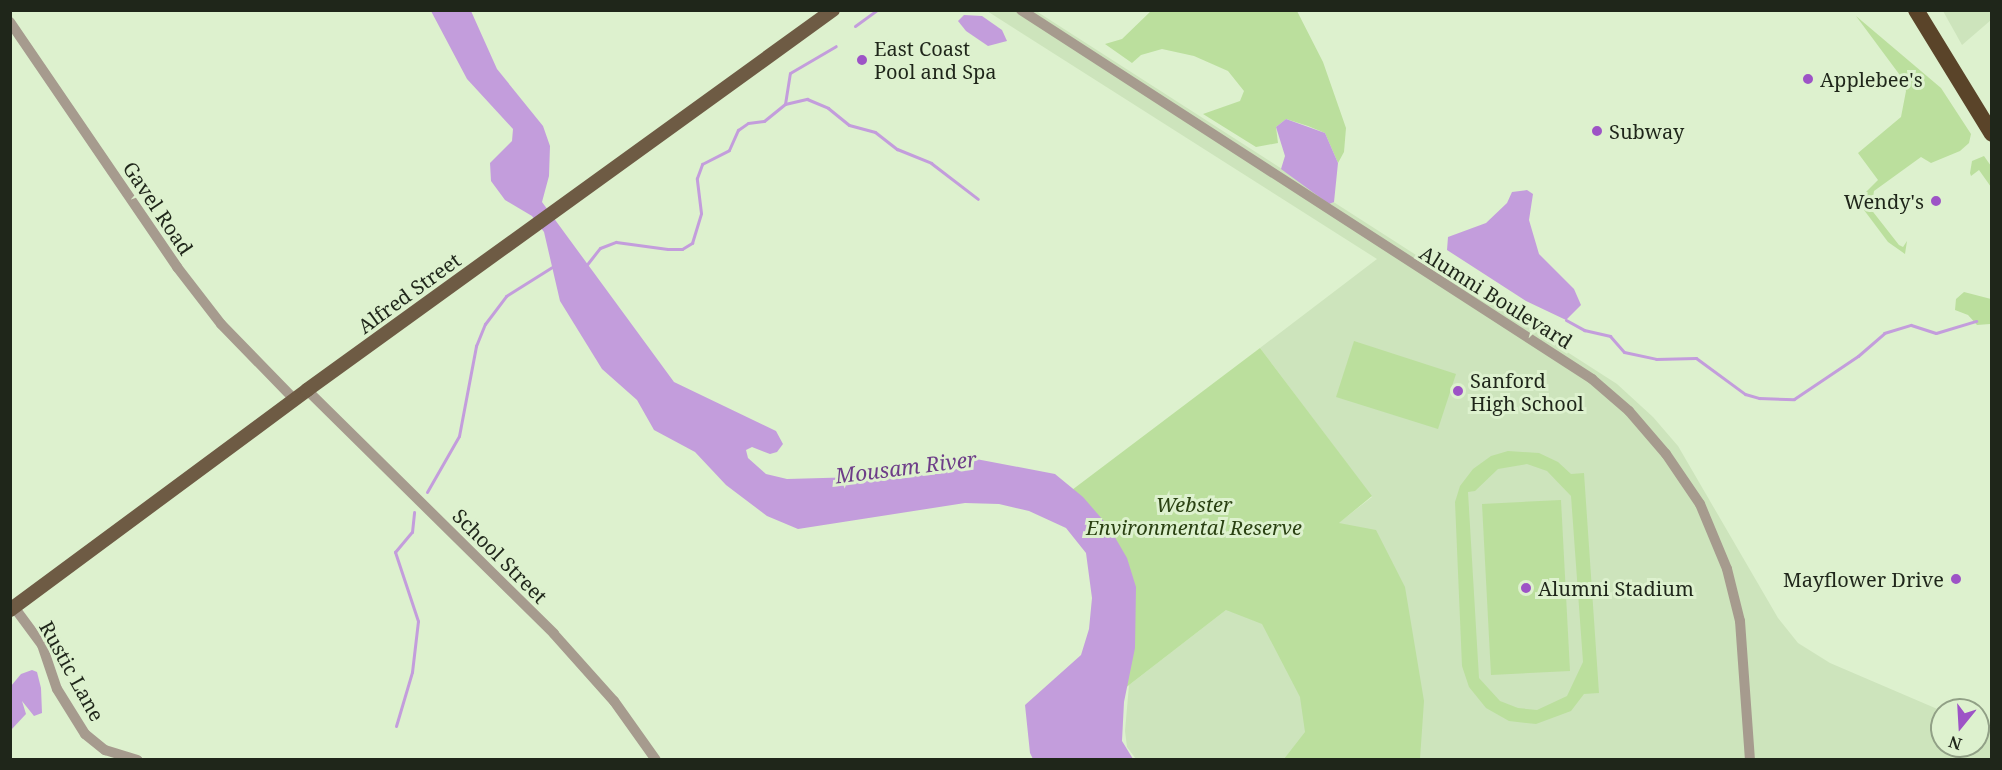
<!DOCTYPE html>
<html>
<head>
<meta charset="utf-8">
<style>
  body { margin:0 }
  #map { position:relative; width:2002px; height:770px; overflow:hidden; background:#ddf1ce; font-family:"Noto Serif",serif }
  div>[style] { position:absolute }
  .built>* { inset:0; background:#cde4bc }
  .green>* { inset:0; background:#bbdf9d }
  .water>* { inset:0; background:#c39ddc }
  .stream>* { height:3px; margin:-1.5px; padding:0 1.5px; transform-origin:1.5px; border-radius:1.5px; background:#c39ddc }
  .minor>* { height:10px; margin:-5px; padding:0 5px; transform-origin:5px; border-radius:5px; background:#a69b8e }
  .major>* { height:14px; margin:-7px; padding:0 7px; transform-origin:7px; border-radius:7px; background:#6e5b44 }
  .highway>* { height:16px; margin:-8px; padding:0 8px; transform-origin:8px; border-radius:8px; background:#5a4429 }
  .dots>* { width:16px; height:16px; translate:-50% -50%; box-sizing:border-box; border:3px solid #ddf1ce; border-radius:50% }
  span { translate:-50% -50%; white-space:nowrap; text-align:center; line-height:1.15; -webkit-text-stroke:6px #ddf1ce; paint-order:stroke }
  .poi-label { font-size:20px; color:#1f261a }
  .left { translate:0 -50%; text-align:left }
  .right { translate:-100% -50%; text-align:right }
  .street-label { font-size:20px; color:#1f261a }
  .park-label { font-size:20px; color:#2a4112; font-style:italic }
  .water-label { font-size:21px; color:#6d3d88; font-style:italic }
  .frame { position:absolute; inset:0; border:12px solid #1f261a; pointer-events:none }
  .north { position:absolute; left:1930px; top:698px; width:60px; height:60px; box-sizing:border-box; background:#ddf1ce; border:2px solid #91a086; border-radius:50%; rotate:198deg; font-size:16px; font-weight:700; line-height:24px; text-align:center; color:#1f261a }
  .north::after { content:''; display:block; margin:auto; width:21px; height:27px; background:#9d53c6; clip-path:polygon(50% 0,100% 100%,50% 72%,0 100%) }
</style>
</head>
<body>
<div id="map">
  <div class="built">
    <i style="clip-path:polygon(987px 11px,1036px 11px,1617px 384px,1653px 417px,1678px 446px,1778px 618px,1798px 643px,1830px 663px,1942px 711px,1942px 746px,1978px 746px,1978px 726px,1991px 732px,1991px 759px,1136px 759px,1127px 747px,1125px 731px,1129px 685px,1372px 497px,1260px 348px,1377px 259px)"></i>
    <i style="clip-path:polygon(1943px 11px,1991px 11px,1991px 20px,1962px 45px)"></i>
  </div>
  <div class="green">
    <i style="clip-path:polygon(1151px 11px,1297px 11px,1323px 62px,1346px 128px,1344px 152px,1338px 163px,1325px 133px,1308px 126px,1286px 119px,1276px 127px,1278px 143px,1256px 147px,1203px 114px,1240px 101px,1244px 91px,1228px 71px,1194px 56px,1162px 49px,1141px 55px,1132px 63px,1105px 44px,1122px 39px)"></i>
    <i style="clip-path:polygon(1856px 16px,1941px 88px,1971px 134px,1969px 143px,1960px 151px,1931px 163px,1921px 157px,1874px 191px,1873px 197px,1878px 201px,1870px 208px,1899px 245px,1903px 247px,1907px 241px,1905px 254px,1888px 242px,1864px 210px,1862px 196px,1878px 180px,1858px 153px,1901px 117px,1906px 91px,1902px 78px)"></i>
    <i style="clip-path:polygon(1984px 156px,1991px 166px,1991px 187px,1979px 170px,1971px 176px,1970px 173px,1972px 161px)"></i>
    <i style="clip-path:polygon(1964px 292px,1991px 299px,1990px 324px,1977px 325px,1968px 315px,1955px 310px,1956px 299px)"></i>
    <i style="clip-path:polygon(1354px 341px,1456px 374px,1438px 429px,1336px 397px)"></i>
    <i style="clip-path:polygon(1260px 348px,1372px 496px,1339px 523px,1376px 530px,1405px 587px,1424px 701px,1420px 759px,1284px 759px,1305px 732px,1300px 697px,1262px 624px,1226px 610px,1089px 716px,1115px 626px,1064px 496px)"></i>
    <i style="clip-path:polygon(evenodd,1508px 451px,1539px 453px,1558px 462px,1571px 474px,1584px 473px,1599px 693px,1584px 694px,1571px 711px,1536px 724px,1509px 721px,1486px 708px,1469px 687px,1462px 666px,1455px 502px,1460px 486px,1473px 469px,1491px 456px,1508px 451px,1527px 464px,1547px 471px,1571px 496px,1583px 662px,1567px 696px,1537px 710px,1518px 708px,1500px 701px,1479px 678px,1468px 492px,1475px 491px,1498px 469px,1527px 464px)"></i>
    <i style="clip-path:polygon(1561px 500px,1570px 671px,1491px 675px,1482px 504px)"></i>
  </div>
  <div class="water">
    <i style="clip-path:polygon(431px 11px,471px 11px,497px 69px,543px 126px,550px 146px,549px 176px,542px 202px,674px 382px,776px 431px,783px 444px,777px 452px,770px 454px,752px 447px,746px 450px,748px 458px,766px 474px,787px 479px,930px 475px,952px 471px,976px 459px,1055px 474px,1083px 497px,1109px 527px,1127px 558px,1136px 587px,1135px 648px,1124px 702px,1122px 741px,1133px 759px,1033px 759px,1030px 753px,1025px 705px,1081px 655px,1089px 629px,1092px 598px,1086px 553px,1066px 528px,1029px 511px,999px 504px,965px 503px,798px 529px,767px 516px,726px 485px,695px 452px,654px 430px,637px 400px,602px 369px,560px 301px,544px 232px,532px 216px,505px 200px,491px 181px,490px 163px,512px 141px,513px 129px,467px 79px)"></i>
    <i style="clip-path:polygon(964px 15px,982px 16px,1002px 30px,1007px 41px,988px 46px,966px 31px,958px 21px)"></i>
    <i style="clip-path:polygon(1286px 119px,1325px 133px,1338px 163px,1334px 202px,1329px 204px,1281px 169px,1285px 156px,1276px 127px)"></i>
    <i style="clip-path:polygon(1527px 190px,1533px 194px,1529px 220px,1539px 254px,1574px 289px,1581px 305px,1566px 320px,1526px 301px,1447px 250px,1448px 237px,1486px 223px,1507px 203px,1512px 192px)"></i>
    <i style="clip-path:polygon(32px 670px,37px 672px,41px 688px,42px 713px,34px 716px,22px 701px,26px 714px,11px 730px,11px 686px,21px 674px)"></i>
  </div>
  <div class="stream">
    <i style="left:855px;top:26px;width:27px;rotate:-36deg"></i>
    <i style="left:785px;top:104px;width:31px;rotate:-81deg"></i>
    <i style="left:790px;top:73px;width:53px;rotate:-30.4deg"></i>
    <i style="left:585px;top:267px;width:24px;rotate:-52deg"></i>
    <i style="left:600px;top:248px;width:17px;rotate:-21deg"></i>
    <i style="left:616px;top:242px;width:52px;rotate:7.7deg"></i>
    <i style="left:668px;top:249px;width:14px"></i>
    <i style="left:682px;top:249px;width:12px;rotate:-31deg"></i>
    <i style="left:692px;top:243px;width:31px;rotate:-73deg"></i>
    <i style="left:701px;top:213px;width:35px;rotate:-97deg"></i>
    <i style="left:697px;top:178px;width:15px;rotate:-70deg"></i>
    <i style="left:702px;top:164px;width:30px;rotate:-27deg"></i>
    <i style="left:729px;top:150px;width:22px;rotate:-66deg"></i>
    <i style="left:738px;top:130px;width:12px;rotate:-35deg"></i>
    <i style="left:748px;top:123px;width:16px;rotate:-7deg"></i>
    <i style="left:764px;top:121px;width:27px;rotate:-39deg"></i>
    <i style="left:785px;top:104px;width:23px;rotate:-13deg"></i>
    <i style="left:807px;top:99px;width:23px;rotate:23deg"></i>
    <i style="left:828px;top:108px;width:27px;rotate:39deg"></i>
    <i style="left:849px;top:125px;width:27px;rotate:15deg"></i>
    <i style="left:875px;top:132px;width:28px;rotate:38deg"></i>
    <i style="left:897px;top:149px;width:37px;rotate:22deg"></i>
    <i style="left:931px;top:163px;width:59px;rotate:37.5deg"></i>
    <i style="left:1566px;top:320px;width:21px;rotate:29deg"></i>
    <i style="left:1584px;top:330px;width:27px;rotate:13deg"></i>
    <i style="left:1610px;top:336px;width:21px;rotate:49deg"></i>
    <i style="left:1624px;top:352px;width:33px;rotate:12deg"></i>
    <i style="left:1656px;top:359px;width:40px;rotate:-1.4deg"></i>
    <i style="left:1696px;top:358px;width:61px;rotate:36.3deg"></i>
    <i style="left:1745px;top:394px;width:15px;rotate:16deg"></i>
    <i style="left:1759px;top:398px;width:35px;rotate:2deg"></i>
    <i style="left:1794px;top:399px;width:77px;rotate:-33.9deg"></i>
    <i style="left:1858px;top:356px;width:35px;rotate:-41deg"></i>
    <i style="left:1884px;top:333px;width:28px;rotate:-17deg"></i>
    <i style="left:1911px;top:325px;width:26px;rotate:18deg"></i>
    <i style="left:1936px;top:333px;width:42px;rotate:-16.7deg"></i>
    <i style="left:427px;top:492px;width:64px;rotate:-60.3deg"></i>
    <i style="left:459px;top:436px;width:92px;rotate:-79.3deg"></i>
    <i style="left:476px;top:346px;width:24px;rotate:-68deg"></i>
    <i style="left:485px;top:324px;width:35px;rotate:-53deg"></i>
    <i style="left:506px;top:296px;width:54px;rotate:-32.2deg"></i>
    <i style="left:396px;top:726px;width:56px;rotate:-73.5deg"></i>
    <i style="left:412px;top:672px;width:51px;rotate:-83.3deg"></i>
    <i style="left:418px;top:621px;width:73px;rotate:-108.4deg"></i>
    <i style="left:395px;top:552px;width:26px;rotate:-50deg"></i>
    <i style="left:412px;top:532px;width:20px;rotate:-84deg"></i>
  </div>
  <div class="minor">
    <i style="left:1021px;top:10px;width:680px;rotate:32.87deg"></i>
    <i style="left:1592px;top:379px;width:49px;rotate:40.9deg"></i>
    <i style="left:1629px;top:411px;width:57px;rotate:49.3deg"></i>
    <i style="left:1666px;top:454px;width:60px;rotate:55.8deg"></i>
    <i style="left:1700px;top:504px;width:70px;rotate:67.4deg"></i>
    <i style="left:1727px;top:569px;width:54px;rotate:76deg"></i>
    <i style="left:1740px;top:621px;width:139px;rotate:85.9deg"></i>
    <i style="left:10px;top:22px;width:297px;rotate:55.7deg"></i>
    <i style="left:177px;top:267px;width:72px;rotate:52.3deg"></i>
    <i style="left:221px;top:324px;width:105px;rotate:45.8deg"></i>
    <i style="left:307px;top:390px;width:347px;rotate:44.6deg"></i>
    <i style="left:554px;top:634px;width:90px;rotate:48.2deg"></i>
    <i style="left:614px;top:701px;width:72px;rotate:54.6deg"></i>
    <i style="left:14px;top:607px;width:47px;rotate:53.6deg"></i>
    <i style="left:42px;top:645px;width:46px;rotate:71.2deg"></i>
    <i style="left:57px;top:689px;width:53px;rotate:58.1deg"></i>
    <i style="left:85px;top:734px;width:26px;rotate:39deg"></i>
    <i style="left:105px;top:750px;width:34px;rotate:17deg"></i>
  </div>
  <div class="major">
    <i style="left:10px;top:610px;width:370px;rotate:-36.5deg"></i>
    <i style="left:307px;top:390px;width:649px;rotate:-35.85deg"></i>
  </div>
  <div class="highway">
    <i style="left:1916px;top:10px;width:145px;rotate:58.5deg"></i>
  </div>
  <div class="dots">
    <i style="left:862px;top:60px;background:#9d53c6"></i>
    <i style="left:1808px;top:79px;background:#9d53c6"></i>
    <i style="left:1597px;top:131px;background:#9d53c6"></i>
    <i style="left:1936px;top:201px;background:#9d53c6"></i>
    <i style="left:1458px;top:391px;background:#9d53c6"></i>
    <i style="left:1956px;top:579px;background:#9d53c6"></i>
    <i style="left:1526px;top:588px;background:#9d53c6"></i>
  </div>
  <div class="poi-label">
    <span class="left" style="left:874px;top:60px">East Coast<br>Pool and Spa</span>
    <span class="left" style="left:1820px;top:79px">Applebee's</span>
    <span class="left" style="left:1609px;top:131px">Subway</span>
    <span class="right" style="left:1924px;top:201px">Wendy's</span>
    <span class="left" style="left:1470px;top:392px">Sanford<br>High School</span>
    <span class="right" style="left:1944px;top:579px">Mayflower Drive</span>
    <span class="left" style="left:1538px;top:588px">Alumni Stadium</span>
  </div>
  <div class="street-label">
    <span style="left:158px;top:208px;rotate:56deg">Gavel Road</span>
    <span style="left:409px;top:293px;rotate:-36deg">Alfred Street</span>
    <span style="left:1496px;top:297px;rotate:32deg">Alumni Boulevard</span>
    <span style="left:500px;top:556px;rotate:45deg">School Street</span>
    <span style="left:72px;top:671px;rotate:61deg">Rustic Lane</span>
  </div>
  <div class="park-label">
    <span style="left:1194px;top:516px">Webster<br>Environmental Reserve</span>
  </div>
  <div class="water-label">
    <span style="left:906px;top:467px;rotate:-7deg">Mousam River</span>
  </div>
  <div class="frame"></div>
  <div class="north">N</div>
</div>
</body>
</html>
